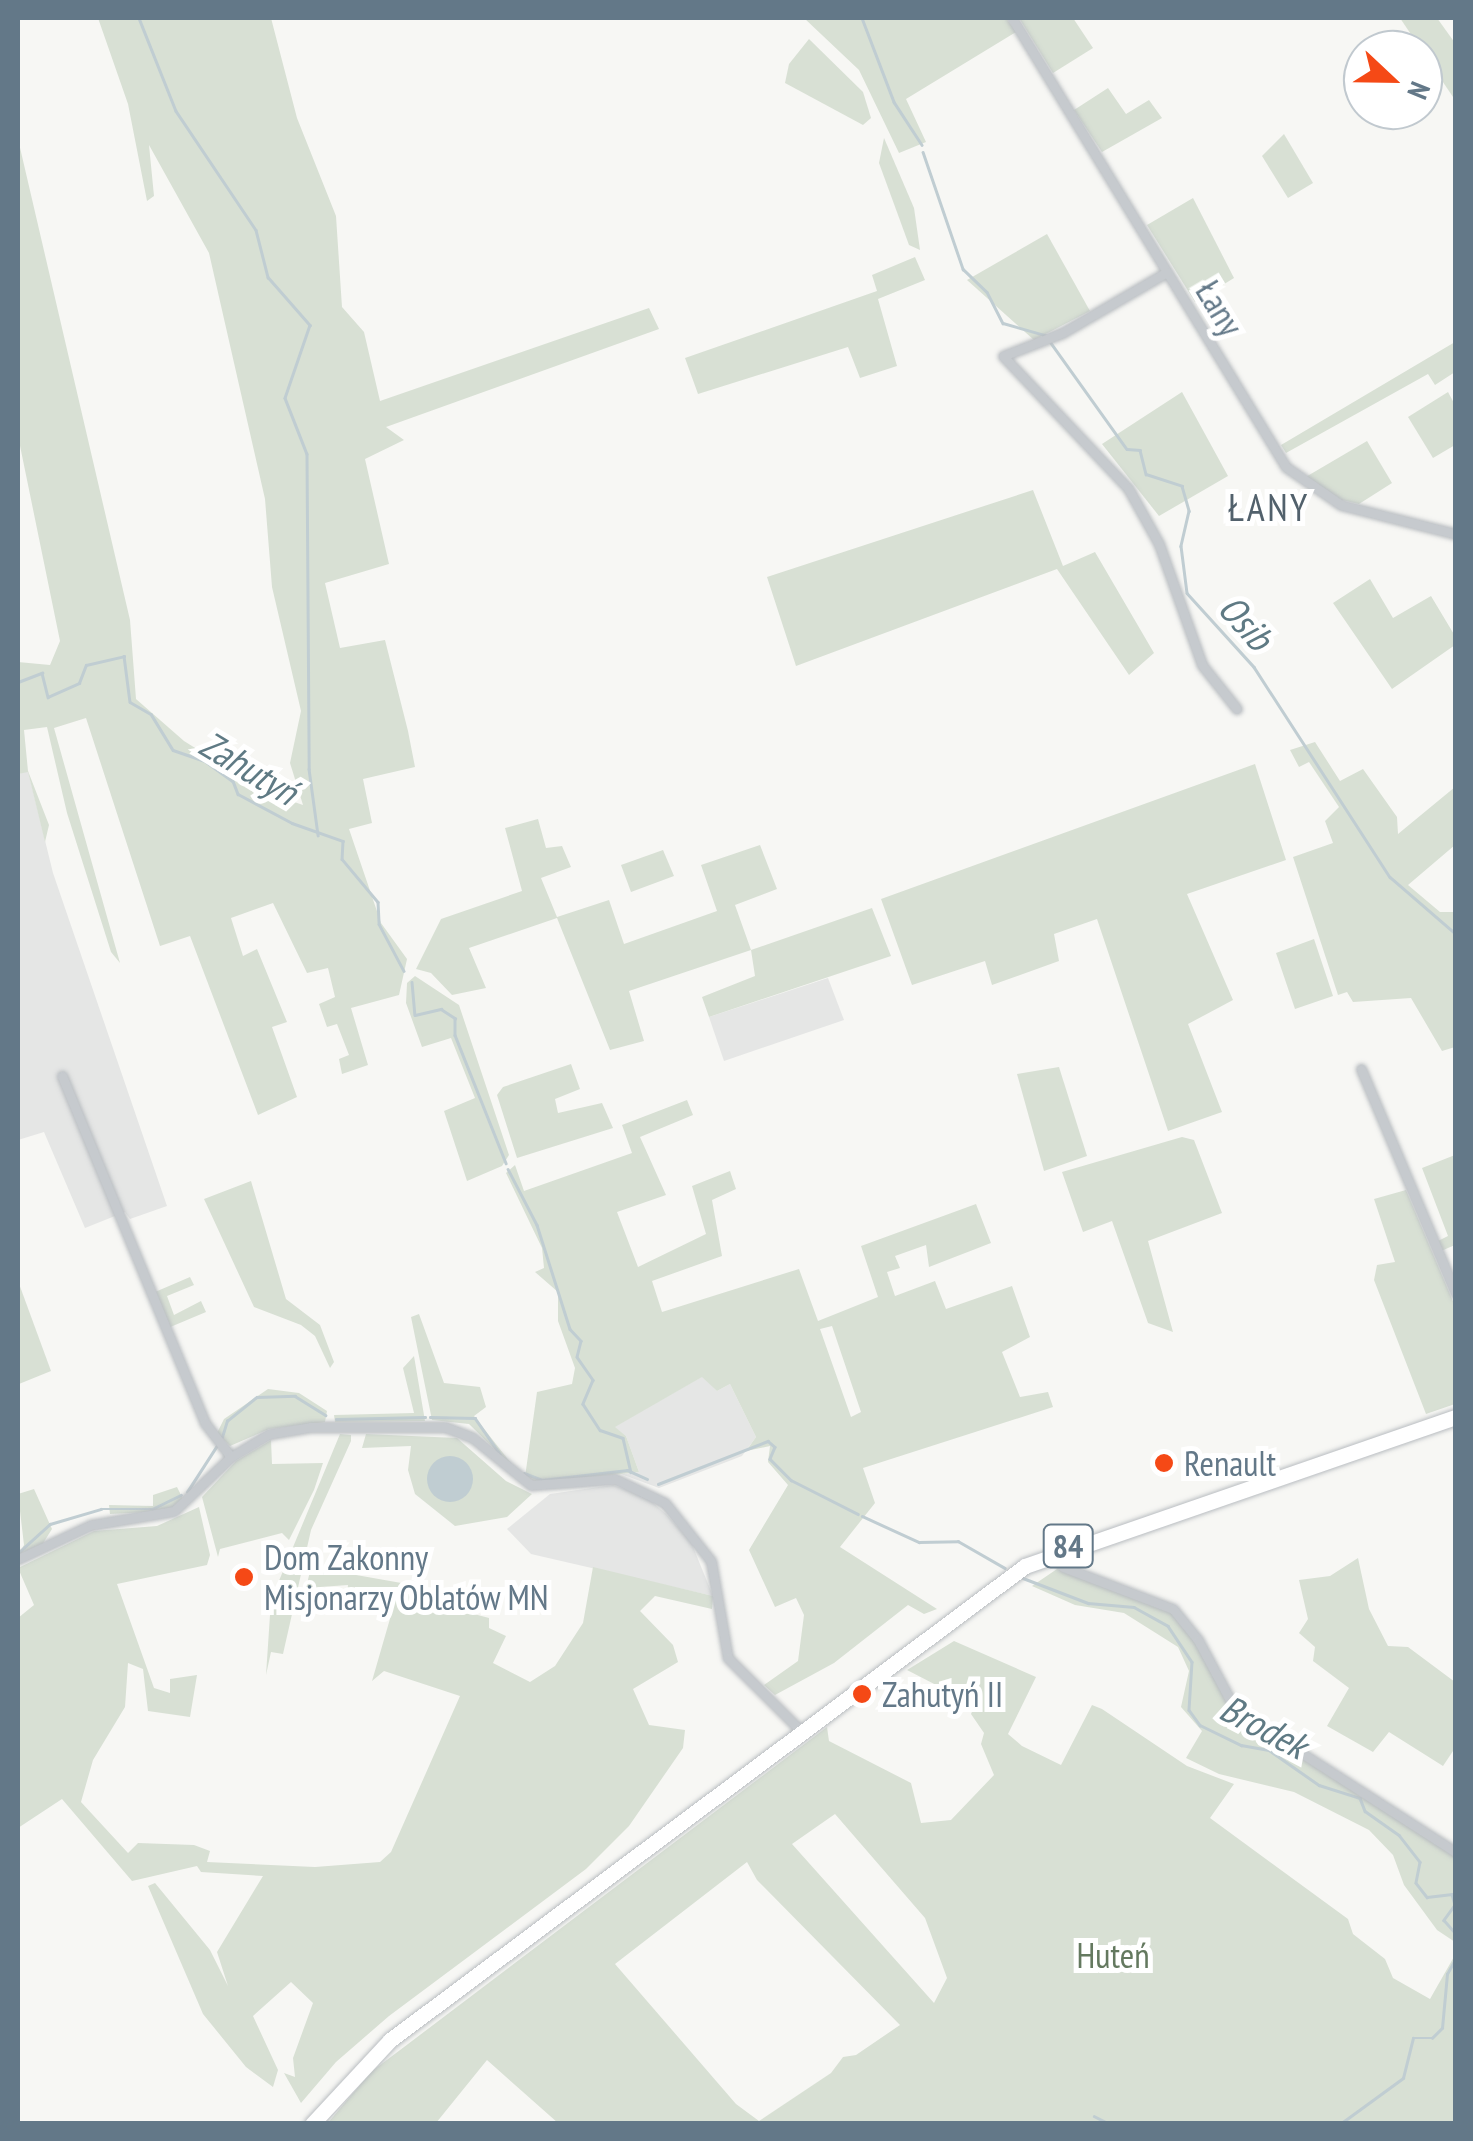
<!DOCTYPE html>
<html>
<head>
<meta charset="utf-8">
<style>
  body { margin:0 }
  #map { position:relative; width:1473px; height:2141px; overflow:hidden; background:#f7f7f4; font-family:"PT Sans Narrow",sans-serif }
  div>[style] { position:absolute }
  .built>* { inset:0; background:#e5e6e5 }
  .green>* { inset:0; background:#d8e0d4 }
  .water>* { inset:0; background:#c0cdd2 }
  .round { border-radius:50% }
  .stream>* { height:2.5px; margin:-1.25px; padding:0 1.25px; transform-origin:1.25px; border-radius:1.25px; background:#c0cdd2 }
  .roads { filter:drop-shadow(0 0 2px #b9bdc1) drop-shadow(0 0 2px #b9bdc1) }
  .minor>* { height:9px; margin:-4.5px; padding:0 4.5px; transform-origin:4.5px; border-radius:4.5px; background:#c6cace }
  .primary>* { height:15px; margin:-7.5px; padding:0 7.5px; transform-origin:7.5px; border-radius:7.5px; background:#fff }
  .dots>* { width:28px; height:28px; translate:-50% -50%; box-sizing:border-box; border:5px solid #fff; border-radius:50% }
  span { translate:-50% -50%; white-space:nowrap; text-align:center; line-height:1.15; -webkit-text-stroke:10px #fff; paint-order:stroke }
  .shield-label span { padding:2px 8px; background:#fff; border:2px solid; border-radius:8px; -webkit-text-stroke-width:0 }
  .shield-label { font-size:32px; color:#637888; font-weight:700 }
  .street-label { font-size:35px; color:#637888 }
  .poi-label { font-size:35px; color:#637888 }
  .left { translate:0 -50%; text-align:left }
  .park-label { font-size:35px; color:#64795f }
  .neighbourhood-label { font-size:38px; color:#52616c; letter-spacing:2.5px }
  .water-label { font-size:38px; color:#5f7a84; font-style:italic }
  .frame { position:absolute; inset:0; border:20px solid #637888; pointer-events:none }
  .north { position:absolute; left:1343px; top:30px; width:100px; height:100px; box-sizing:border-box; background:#fff; border:2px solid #c1c9cf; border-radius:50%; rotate:112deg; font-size:28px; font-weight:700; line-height:40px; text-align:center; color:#637888 }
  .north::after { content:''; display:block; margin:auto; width:35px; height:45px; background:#f54916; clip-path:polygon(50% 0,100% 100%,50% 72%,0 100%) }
</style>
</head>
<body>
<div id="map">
  <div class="built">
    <i style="clip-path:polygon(28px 771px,53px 873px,167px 1206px,130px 1219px,125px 1212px,85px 1228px,44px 1132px,18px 1140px,18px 774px)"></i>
    <i style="clip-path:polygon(828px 978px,844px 1020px,724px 1061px,709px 1017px)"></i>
    <i style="clip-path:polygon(703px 1376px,717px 1391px,730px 1384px,756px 1437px,742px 1456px,659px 1488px,621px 1474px,639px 1472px,626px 1436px,614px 1427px)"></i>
    <i style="clip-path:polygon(613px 1485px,646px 1497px,666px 1514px,691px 1542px,713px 1596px,531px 1554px,507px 1529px,550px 1494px)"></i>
  </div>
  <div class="green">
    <i style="clip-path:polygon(98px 18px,271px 18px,297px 118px,336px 216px,342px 307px,364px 332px,380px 401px,649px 308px,659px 329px,386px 427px,404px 440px,365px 459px,389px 564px,325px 583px,340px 648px,385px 640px,408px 731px,415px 767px,363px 779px,372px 823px,349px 829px,381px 923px,407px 959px,399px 995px,351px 1008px,368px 1065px,342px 1074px,339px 1059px,349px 1055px,337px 1024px,327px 1027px,319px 1004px,335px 997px,328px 968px,307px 973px,273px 903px,231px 918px,243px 956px,257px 949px,287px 1022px,272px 1027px,297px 1097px,258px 1115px,190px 936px,160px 946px,86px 718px,54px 728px,120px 963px,111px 952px,67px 813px,47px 727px,24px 730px,28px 771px,49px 825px,45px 842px,28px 772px,18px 774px,18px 662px,50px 665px,60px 641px,18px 436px,18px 139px,130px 620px,136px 699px,184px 741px,232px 771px,239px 783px,303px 805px,290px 763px,301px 711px,272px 587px,265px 499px,209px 253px,149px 145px,154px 196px,147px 201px,128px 104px)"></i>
    <i style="clip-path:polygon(804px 18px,1006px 18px,1016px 32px,906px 99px,926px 142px,899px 153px,859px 70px)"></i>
    <i style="clip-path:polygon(1019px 18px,1073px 18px,1093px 48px,1053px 73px)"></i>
    <i style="clip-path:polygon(1400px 18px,1437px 18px,1455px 43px,1455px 100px)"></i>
    <i style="clip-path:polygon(809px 39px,863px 92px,871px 118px,863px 125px,785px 83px,789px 64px)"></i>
    <i style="clip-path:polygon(1108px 88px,1126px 114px,1149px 100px,1162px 118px,1102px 152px,1074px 110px)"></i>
    <i style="clip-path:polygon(1284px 134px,1313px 183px,1288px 198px,1262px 156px)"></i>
    <i style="clip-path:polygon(884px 138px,914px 208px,920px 250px,909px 245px,879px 163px)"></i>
    <i style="clip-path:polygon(1193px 198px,1234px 278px,1195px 302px,1147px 225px)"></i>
    <i style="clip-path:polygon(1047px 234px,1090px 311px,1034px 340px,967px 280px)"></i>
    <i style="clip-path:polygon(915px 257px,925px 280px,878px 299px,897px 366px,860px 378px,848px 347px,698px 394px,685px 358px,877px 291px,872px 275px)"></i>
    <i style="clip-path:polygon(1455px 342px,1455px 372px,1435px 385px,1428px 374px,1286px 453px,1281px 445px)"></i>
    <i style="clip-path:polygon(1182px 392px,1228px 476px,1159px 516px,1102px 444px)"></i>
    <i style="clip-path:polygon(1448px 392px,1455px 405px,1455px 445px,1433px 458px,1408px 417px)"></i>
    <i style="clip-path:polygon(1367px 441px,1392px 483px,1359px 504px,1329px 497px,1304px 478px)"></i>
    <i style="clip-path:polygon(1033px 490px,1063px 566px,1095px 552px,1154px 653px,1129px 675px,1057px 569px,796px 666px,767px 577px)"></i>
    <i style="clip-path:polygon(1370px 579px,1393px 618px,1431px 596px,1455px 636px,1455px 645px,1392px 689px,1333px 603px)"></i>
    <i style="clip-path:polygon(1315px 742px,1340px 781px,1363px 769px,1397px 817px,1398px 834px,1455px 787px,1455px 845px,1408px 885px,1440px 912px,1455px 912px,1455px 1047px,1442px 1051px,1411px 998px,1353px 1002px,1347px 992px,1338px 995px,1293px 857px,1333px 843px,1325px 821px,1339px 807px,1309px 762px,1299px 767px,1290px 750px)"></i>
    <i style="clip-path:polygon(1255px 764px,1286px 860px,1187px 894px,1233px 1000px,1188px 1024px,1222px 1112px,1168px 1131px,1097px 919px,1054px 934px,1059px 961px,992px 985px,985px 961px,912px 985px,881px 899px)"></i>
    <i style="clip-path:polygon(538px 819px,546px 848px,562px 846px,571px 867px,541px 878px,557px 917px,609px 900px,624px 944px,717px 911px,701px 865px,760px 845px,777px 889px,735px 905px,751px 950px,872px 908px,891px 956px,709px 1017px,702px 997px,755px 976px,751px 950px,629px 991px,644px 1041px,610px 1050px,557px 918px,469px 948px,486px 988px,452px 995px,431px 973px,416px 969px,441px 919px,522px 891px,505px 828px)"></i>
    <i style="clip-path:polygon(663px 850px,674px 876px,631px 892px,621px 865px)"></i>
    <i style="clip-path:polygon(1314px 939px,1333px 996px,1295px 1009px,1276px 953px)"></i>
    <i style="clip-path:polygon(415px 976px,459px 1005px,509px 1155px,502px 1166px,467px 1181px,444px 1111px,475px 1098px,451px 1038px,422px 1047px,406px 1003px,407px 983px)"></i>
    <i style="clip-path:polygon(571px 1064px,580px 1089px,555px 1099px,558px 1113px,602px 1103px,613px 1128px,517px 1158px,497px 1095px,503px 1087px)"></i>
    <i style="clip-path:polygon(1059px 1067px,1087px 1156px,1044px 1171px,1017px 1074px)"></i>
    <i style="clip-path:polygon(evenodd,687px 1100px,693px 1115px,640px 1137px,666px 1195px,617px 1212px,638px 1267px,706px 1234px,692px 1186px,730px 1171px,736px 1189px,712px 1200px,722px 1256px,652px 1281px,662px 1312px,799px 1269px,818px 1321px,878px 1297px,861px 1246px,976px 1204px,991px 1243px,929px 1267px,926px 1245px,895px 1256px,900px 1268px,887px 1272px,895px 1296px,935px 1281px,946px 1309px,1012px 1286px,1030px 1337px,1002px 1352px,1020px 1397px,1048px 1392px,1053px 1407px,863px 1468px,875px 1503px,840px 1547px,937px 1609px,924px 1614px,908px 1605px,834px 1663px,775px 1695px,764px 1685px,798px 1661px,804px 1615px,796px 1598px,775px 1607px,749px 1550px,788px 1485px,768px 1462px,770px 1446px,746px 1451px,756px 1437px,730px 1384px,717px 1391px,702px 1377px,615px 1427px,626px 1436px,639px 1472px,540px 1483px,525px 1477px,537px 1392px,572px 1384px,575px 1368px,558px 1321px,558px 1292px,535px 1272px,544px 1268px,542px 1248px,506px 1173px,515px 1165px,524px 1191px,632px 1153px,622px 1125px,687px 1100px,832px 1326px,861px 1412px,851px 1417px,820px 1329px,832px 1326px)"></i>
    <i style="clip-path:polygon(1182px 1137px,1194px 1140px,1222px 1213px,1148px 1241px,1173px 1332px,1148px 1323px,1112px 1221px,1083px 1232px,1062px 1172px)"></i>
    <i style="clip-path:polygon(1455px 1155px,1455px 1245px,1441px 1251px,1438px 1241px,1448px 1236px,1422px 1168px)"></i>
    <i style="clip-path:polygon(251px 1181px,286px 1299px,320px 1325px,334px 1362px,330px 1368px,315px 1336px,301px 1325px,254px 1307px,204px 1199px)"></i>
    <i style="clip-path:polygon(1406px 1190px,1455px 1306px,1455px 1404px,1426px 1414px,1374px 1280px,1377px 1265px,1395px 1262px,1374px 1199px)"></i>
    <i style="clip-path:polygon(190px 1277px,194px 1285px,167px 1296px,174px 1315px,201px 1301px,206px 1312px,168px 1328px,155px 1292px)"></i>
    <i style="clip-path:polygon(18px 1281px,51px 1371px,19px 1384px,18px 1382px)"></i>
    <i style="clip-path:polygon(419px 1314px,444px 1383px,480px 1387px,486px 1407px,474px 1416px,517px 1471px,469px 1424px,432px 1420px,411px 1317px)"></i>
    <i style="clip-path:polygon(414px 1356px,425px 1421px,335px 1422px,334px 1415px,414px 1413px,403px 1368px)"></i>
    <i style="clip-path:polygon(268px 1389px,299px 1393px,327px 1411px,325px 1422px,269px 1429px,230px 1446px,217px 1433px,224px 1419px)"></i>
    <i style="clip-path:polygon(340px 1434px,351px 1435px,351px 1441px,311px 1530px,283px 1654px,271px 1652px,266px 1675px,271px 1600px)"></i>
    <i style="clip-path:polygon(366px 1434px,457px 1438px,506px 1481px,532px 1494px,507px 1517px,455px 1526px,415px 1494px,408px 1470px,411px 1446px,362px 1448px)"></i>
    <i style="clip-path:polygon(271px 1440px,272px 1464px,323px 1463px,314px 1490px,289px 1540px,282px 1533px,220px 1549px,218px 1557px,202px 1497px,236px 1461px)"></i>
    <i style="clip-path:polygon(177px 1487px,184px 1501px,166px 1511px,110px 1514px,109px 1505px,153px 1506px,153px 1495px)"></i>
    <i style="clip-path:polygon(34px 1489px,52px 1529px,42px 1545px,18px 1556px,24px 1545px,18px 1494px)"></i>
    <i style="clip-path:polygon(199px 1507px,210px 1555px,207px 1565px,117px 1584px,154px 1688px,170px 1693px,170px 1679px,197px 1675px,190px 1717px,148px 1711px,143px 1669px,128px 1663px,125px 1707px,93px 1760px,81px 1802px,128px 1853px,138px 1843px,194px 1845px,210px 1851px,207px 1862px,315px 1867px,380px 1862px,391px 1852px,460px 1696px,384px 1671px,372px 1681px,396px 1598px,370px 1589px,366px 1606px,346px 1603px,348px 1585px,306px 1588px,311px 1567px,407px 1584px,429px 1602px,489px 1618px,489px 1628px,506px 1636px,493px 1663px,530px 1682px,555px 1666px,583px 1623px,593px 1567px,713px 1596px,712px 1609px,655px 1596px,640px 1611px,673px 1645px,678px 1662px,633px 1689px,649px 1725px,685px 1730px,683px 1748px,629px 1826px,586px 1869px,389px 2016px,336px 2062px,301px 2103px,284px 2073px,295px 2077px,293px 2058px,313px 2003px,291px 1982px,253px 2016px,278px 2070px,273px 2087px,246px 2067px,203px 2014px,148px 1886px,155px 1883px,210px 1950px,228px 1986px,217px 1952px,263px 1876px,201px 1872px,197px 1866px,132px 1881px,62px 1799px,18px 1828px,18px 1618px,34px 1605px,18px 1568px,94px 1531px,157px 1526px)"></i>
    <i style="clip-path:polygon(1358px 1558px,1369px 1609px,1388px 1646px,1408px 1647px,1455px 1682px,1455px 1748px,1443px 1766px,1389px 1732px,1373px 1752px,1327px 1726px,1349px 1688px,1313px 1661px,1315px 1647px,1299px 1633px,1308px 1619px,1299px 1580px,1330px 1576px)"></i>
    <i style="clip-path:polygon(1057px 1569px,1167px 1608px,1195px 1641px,1230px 1709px,1455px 1855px,1455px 1942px,1437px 1930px,1404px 1885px,1393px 1855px,1369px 1830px,1294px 1792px,1219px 1774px,1186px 1758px,1202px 1731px,1181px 1707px,1189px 1671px,1178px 1647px,1124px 1613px,1075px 1605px,1032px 1586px)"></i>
    <i style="clip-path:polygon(evenodd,954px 1641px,1036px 1677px,1008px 1734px,1022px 1746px,1061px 1765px,1092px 1705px,1102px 1709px,1187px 1766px,1234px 1784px,1210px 1818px,1348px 1919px,1353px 1934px,1385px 1959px,1393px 1978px,1430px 1999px,1455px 1955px,1455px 2123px,558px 2123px,487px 2060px,436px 2123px,327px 2124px,371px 2072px,827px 1727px,829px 1741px,911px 1783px,921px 1823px,951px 1820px,994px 1775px,981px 1744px,984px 1733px,971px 1714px,975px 1705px,907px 1670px,954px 1641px,835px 1814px,925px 1918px,947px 1978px,934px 2003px,792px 1844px,835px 1814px,954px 1641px,747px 1862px,757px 1880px,900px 2025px,856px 2055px,843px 2057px,831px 2073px,759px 2121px,736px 2104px,615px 1964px,747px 1862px)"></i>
  </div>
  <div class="water">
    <i class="round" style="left:427px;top:1456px;width:46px;height:46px"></i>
  </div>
  <div class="stream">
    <i style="left:139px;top:18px;width:100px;rotate:68.3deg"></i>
    <i style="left:176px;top:111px;width:143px;rotate:56.1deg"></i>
    <i style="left:256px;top:230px;width:49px;rotate:75.7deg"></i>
    <i style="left:268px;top:277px;width:64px;rotate:48.8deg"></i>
    <i style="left:310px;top:325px;width:77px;rotate:108.9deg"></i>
    <i style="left:285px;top:398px;width:60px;rotate:68.6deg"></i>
    <i style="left:307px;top:454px;width:315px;rotate:89.6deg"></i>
    <i style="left:309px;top:769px;width:67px;rotate:82.2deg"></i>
    <i style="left:862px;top:18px;width:90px;rotate:69.1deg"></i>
    <i style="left:894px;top:102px;width:51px;rotate:56.9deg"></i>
    <i style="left:923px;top:152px;width:124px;rotate:71.1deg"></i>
    <i style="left:963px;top:269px;width:33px;rotate:44deg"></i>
    <i style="left:987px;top:292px;width:35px;rotate:63deg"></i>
    <i style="left:1003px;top:323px;width:47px;rotate:16.1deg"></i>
    <i style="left:1051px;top:343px;width:130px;rotate:54.4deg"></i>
    <i style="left:1127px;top:449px;width:13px;rotate:4deg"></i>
    <i style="left:1140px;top:450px;width:25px;rotate:76deg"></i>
    <i style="left:1146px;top:474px;width:38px;rotate:18deg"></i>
    <i style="left:1182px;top:486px;width:26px;rotate:74deg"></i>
    <i style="left:1189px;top:511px;width:36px;rotate:103deg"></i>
    <i style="left:1181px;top:546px;width:47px;rotate:82.7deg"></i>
    <i style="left:1187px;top:593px;width:100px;rotate:47.8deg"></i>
    <i style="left:1254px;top:667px;width:250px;rotate:57.1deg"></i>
    <i style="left:1390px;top:877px;width:87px;rotate:40.8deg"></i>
    <i style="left:18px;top:682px;width:26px;rotate:-21deg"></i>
    <i style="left:42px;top:673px;width:25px;rotate:76deg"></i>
    <i style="left:48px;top:697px;width:34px;rotate:-24deg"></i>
    <i style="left:79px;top:683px;width:19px;rotate:-69deg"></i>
    <i style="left:86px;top:665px;width:39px;rotate:-13deg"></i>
    <i style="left:124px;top:656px;width:46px;rotate:82.6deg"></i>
    <i style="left:130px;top:702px;width:24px;rotate:30deg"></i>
    <i style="left:151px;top:714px;width:42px;rotate:58.6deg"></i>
    <i style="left:173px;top:750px;width:34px;rotate:19deg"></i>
    <i style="left:205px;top:761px;width:34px;rotate:36deg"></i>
    <i style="left:233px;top:781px;width:14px;rotate:69deg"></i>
    <i style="left:238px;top:794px;width:61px;rotate:28.2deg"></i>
    <i style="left:292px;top:823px;width:54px;rotate:19.4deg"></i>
    <i style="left:343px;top:841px;width:18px;rotate:93deg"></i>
    <i style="left:342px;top:859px;width:56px;rotate:50.1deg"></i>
    <i style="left:378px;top:902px;width:22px;rotate:87deg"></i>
    <i style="left:379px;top:924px;width:53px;rotate:62deg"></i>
    <i style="left:412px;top:982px;width:33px;rotate:85deg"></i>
    <i style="left:415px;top:1015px;width:27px;rotate:-13deg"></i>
    <i style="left:441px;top:1009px;width:17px;rotate:33deg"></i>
    <i style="left:455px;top:1018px;width:17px;rotate:90deg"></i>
    <i style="left:455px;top:1035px;width:138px;rotate:68.3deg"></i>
    <i style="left:508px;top:1169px;width:63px;rotate:62.6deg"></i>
    <i style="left:537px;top:1225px;width:109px;rotate:72.4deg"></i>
    <i style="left:570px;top:1329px;width:16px;rotate:47deg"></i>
    <i style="left:581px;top:1341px;width:16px;rotate:104deg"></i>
    <i style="left:577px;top:1357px;width:28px;rotate:55deg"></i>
    <i style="left:593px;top:1380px;width:26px;rotate:113deg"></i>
    <i style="left:583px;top:1404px;width:31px;rotate:57deg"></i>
    <i style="left:600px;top:1430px;width:24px;rotate:19deg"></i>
    <i style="left:623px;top:1438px;width:35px;rotate:77deg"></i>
    <i style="left:430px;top:1417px;width:45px;rotate:1.3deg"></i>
    <i style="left:475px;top:1418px;width:44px;rotate:55.2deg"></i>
    <i style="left:336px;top:1419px;width:89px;rotate:-1.3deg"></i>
    <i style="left:222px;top:1437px;width:17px;rotate:-73deg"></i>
    <i style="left:227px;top:1421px;width:38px;rotate:-39deg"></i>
    <i style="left:257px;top:1397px;width:38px;rotate:-2deg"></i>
    <i style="left:295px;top:1396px;width:36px;rotate:32deg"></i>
    <i style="left:524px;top:1473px;width:19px;rotate:21deg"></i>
    <i style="left:542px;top:1480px;width:86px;rotate:-6.7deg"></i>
    <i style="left:627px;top:1470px;width:22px;rotate:24deg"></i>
    <i style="left:658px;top:1484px;width:118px;rotate:-21.4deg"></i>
    <i style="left:768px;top:1441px;width:9px;rotate:41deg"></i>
    <i style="left:775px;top:1447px;width:13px;rotate:113deg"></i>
    <i style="left:770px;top:1459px;width:30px;rotate:45deg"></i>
    <i style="left:791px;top:1480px;width:75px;rotate:26.9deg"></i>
    <i style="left:187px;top:1492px;width:54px;rotate:-57.2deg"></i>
    <i style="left:862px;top:1516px;width:63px;rotate:24.5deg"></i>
    <i style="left:919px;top:1542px;width:39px;rotate:-1deg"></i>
    <i style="left:958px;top:1541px;width:54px;rotate:29.9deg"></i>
    <i style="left:18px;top:1553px;width:43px;rotate:-42.2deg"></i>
    <i style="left:50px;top:1524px;width:53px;rotate:-16.4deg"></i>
    <i style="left:101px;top:1509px;width:51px"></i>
    <i style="left:152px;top:1509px;width:32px;rotate:-26deg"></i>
    <i style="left:1023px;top:1578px;width:70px;rotate:21deg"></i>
    <i style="left:1088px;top:1603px;width:46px;rotate:5deg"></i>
    <i style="left:1134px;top:1607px;width:39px;rotate:29deg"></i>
    <i style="left:1168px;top:1626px;width:43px;rotate:56.3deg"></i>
    <i style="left:1192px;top:1662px;width:48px;rotate:93.6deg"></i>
    <i style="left:1189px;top:1710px;width:19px;rotate:54deg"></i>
    <i style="left:1200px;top:1725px;width:46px;rotate:26deg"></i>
    <i style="left:1241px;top:1745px;width:28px;rotate:10deg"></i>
    <i style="left:1269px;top:1750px;width:61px;rotate:35deg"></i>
    <i style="left:1319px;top:1785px;width:43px;rotate:17.6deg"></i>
    <i style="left:1360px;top:1798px;width:14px;rotate:69deg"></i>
    <i style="left:1365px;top:1811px;width:42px;rotate:35.2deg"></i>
    <i style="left:1399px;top:1835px;width:34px;rotate:52deg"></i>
    <i style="left:1420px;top:1862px;width:21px;rotate:101deg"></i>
    <i style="left:1416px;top:1883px;width:18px;rotate:52deg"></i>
    <i style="left:1427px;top:1897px;width:25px;rotate:-7deg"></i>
    <i style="left:1452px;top:1894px;width:11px;rotate:75deg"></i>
    <i style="left:1455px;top:1905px;width:19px;rotate:126deg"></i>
    <i style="left:1444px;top:1920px;width:18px;rotate:49deg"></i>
    <i style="left:1094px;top:2116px;width:18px;rotate:27deg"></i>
    <i style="left:1340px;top:2124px;width:78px;rotate:-36.1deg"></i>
    <i style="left:1403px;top:2078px;width:41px;rotate:-76deg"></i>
    <i style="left:1413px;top:2038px;width:19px"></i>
    <i style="left:1432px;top:2038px;width:14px;rotate:-45deg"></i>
    <i style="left:1442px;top:2028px;width:54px;rotate:-84.7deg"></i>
    <i style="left:1447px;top:1974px;width:18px;rotate:-61deg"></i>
  </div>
  <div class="roads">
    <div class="minor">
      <i style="left:1012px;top:18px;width:526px;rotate:58.61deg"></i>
      <i style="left:1286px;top:467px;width:67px;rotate:34.6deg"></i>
      <i style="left:1341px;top:505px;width:119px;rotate:14.2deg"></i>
      <i style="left:1167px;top:272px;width:121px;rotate:149.8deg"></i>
      <i style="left:1062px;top:333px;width:63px;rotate:158.7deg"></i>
      <i style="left:1003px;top:356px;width:182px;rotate:46.6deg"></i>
      <i style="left:1128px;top:488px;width:64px;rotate:61deg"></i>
      <i style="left:1159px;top:544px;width:128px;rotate:70.4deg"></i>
      <i style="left:1202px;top:665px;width:56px;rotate:51.5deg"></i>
      <i style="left:1361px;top:1069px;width:244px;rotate:67.1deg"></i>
      <i style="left:62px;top:1076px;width:375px;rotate:67.6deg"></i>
      <i style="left:205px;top:1423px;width:43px;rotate:52.6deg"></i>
      <i style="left:1052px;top:1555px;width:16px;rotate:47deg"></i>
      <i style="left:1063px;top:1567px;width:118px;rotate:20.9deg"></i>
      <i style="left:1173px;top:1609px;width:40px;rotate:51deg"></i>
      <i style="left:1198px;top:1640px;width:81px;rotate:61.8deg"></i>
      <i style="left:1236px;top:1711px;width:261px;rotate:32.7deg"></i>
      <i style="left:18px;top:1559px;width:81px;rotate:-25deg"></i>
      <i style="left:91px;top:1525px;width:84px;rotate:-9.6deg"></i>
      <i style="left:174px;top:1511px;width:79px;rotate:-43.5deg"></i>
      <i style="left:231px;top:1457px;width:44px;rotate:-31.2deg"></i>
      <i style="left:269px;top:1434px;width:43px;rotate:-9.5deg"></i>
      <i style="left:311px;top:1427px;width:134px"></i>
      <i style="left:445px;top:1427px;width:30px;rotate:21deg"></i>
      <i style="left:473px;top:1438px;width:75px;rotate:39deg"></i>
      <i style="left:531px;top:1485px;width:84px;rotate:-4.1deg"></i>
      <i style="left:615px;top:1479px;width:55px;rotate:25.6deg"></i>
      <i style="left:665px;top:1503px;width:74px;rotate:51.6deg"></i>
      <i style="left:711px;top:1561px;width:98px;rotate:80.1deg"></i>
      <i style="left:728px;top:1658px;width:100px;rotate:45deg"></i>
    </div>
    <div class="primary">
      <i style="left:312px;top:2124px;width:115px;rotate:-47.1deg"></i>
      <i style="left:390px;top:2040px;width:792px;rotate:-36.74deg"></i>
      <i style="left:1025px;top:1566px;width:456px;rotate:-19.1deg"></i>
    </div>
  </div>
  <div class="dots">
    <i style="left:1164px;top:1463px;background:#f54916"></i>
    <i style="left:244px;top:1577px;background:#f54916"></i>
    <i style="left:862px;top:1694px;background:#f54916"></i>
  </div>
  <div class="shield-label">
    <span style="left:1068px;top:1546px">84</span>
  </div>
  <div class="street-label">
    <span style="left:1220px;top:308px;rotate:59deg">Łany</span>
  </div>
  <div class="poi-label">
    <span class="left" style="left:1184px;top:1463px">Renault</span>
    <span class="left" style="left:264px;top:1577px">Dom Zakonny<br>Misjonarzy Oblatów MN</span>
    <span class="left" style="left:882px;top:1694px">Zahutyń II</span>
  </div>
  <div class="park-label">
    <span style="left:1113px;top:1955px">Huteń</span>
  </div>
  <div class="neighbourhood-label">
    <span style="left:1269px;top:507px">ŁANY</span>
  </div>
  <div class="water-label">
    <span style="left:1246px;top:622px;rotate:48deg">Osib</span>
    <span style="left:249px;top:767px;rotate:31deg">Zahutyń</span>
    <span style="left:1264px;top:1726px;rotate:28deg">Brodek</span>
  </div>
  <div class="frame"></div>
  <div class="north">N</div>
</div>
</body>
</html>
